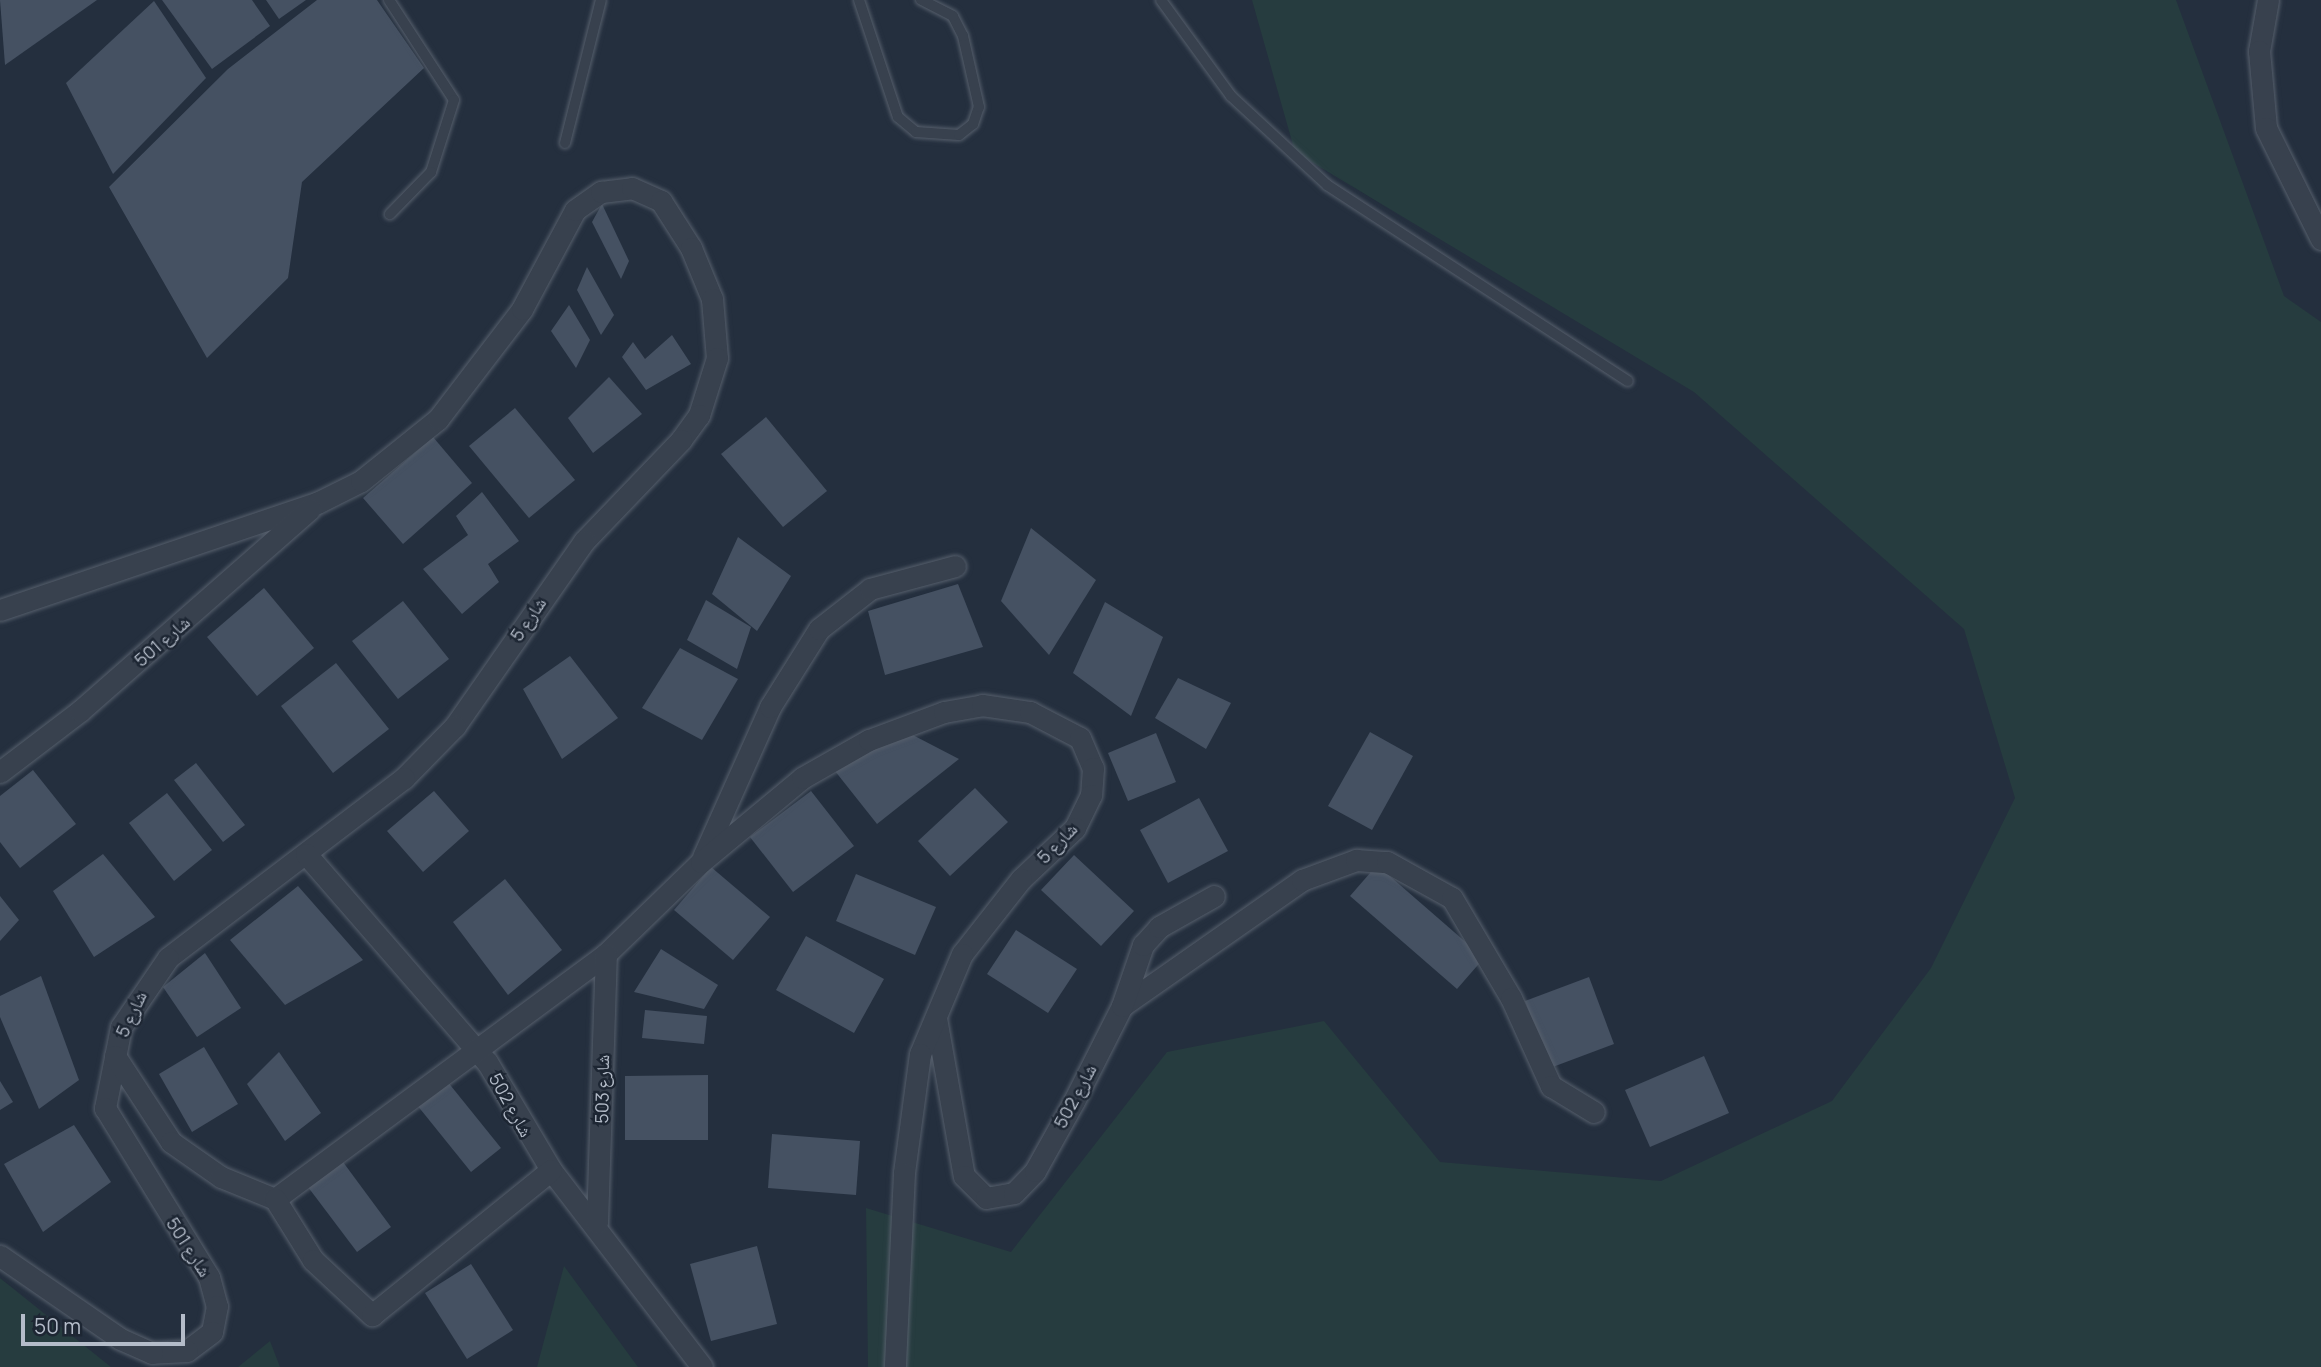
<!DOCTYPE html>
<html>
<head>
<meta charset="utf-8">
<style>
  body { margin:0 }
  #map { position:relative; width:2321px; height:1367px; overflow:hidden; background:#242f3e; font-family:Manrope,"Noto Naskh Arabic",sans-serif }
  div>[style] { position:absolute }
  .green>* { inset:0; background:#263c3f }
  .building>* { inset:0; background:#455162 }
  .roads { filter:drop-shadow(0 0 2px #565f6c) drop-shadow(0 0 2px #565f6c) }
  .lane>* { height:10px; margin:-5px; padding:0 5px; transform-origin:5px; border-radius:5px; background:#38414e }
  .street>* { height:21px; margin:-10.5px; padding:0 10.5px; transform-origin:10.5px; border-radius:10.5px; background:#38414e }
  span { translate:-50% -50%; white-space:nowrap; text-align:center; line-height:1.15; -webkit-text-stroke:5px #1d2633; paint-order:stroke }
  .street-label { font-size:18px; color:#b4bcc9 }
  .scale { position:absolute; left:21px; top:1314px; width:164px; height:32px; box-sizing:border-box; border:4px solid #b4bcc9; border-top:0; padding-left:9px; font-size:21px; line-height:24px; white-space:nowrap; color:#b4bcc9; -webkit-text-stroke:5px #1d2633; paint-order:stroke }
</style>
</head>
<body>
<div id="map">
  <div class="green">
    <i style="clip-path:polygon(1252px 0,2176px 0,2284px 296px,2321px 322px,2321px 1367px,868px 1367px,866px 1208px,1011px 1252px,1167px 1052px,1324px 1021px,1440px 1162px,1661px 1181px,1832px 1101px,1931px 968px,2015px 798px,1964px 629px,1694px 392px,1295px 152px)"></i>
    <i style="clip-path:polygon(564px 1266px,638px 1367px,537px 1367px)"></i>
    <i style="clip-path:polygon(0 1278px,111px 1367px,0 1367px)"></i>
    <i style="clip-path:polygon(270px 1341px,280px 1367px,238px 1367px)"></i>
  </div>
  <div class="building">
    <i style="clip-path:polygon(0 0,97px 0,5px 65px)"></i>
    <i style="clip-path:polygon(162px 0,252px 0,270px 26px,212px 69px)"></i>
    <i style="clip-path:polygon(266px 0,306px 0,279px 19px)"></i>
    <i style="clip-path:polygon(317px 0,377px 0,424px 68px,302px 182px,288px 278px,207px 358px,109px 187px,228px 69px)"></i>
    <i style="clip-path:polygon(154px 1px,206px 78px,113px 174px,66px 83px)"></i>
    <i style="clip-path:polygon(602px 204px,629px 261px,621px 279px,592px 222px)"></i>
    <i style="clip-path:polygon(587px 267px,614px 315px,601px 335px,577px 290px)"></i>
    <i style="clip-path:polygon(569px 305px,590px 340px,576px 368px,551px 331px)"></i>
    <i style="clip-path:polygon(672px 335px,691px 364px,646px 390px,622px 357px,633px 342px,645px 359px)"></i>
    <i style="clip-path:polygon(609px 377px,642px 414px,593px 453px,568px 418px)"></i>
    <i style="clip-path:polygon(515px 408px,575px 480px,529px 518px,469px 446px)"></i>
    <i style="clip-path:polygon(766px 417px,827px 491px,783px 527px,721px 454px)"></i>
    <i style="clip-path:polygon(433px 437px,472px 483px,403px 544px,363px 498px)"></i>
    <i style="clip-path:polygon(482px 492px,519px 541px,488px 564px,499px 582px,462px 614px,423px 569px,468px 535px,456px 516px)"></i>
    <i style="clip-path:polygon(1031px 528px,1096px 580px,1049px 655px,1001px 601px)"></i>
    <i style="clip-path:polygon(738px 537px,791px 576px,757px 631px,712px 594px)"></i>
    <i style="clip-path:polygon(958px 584px,983px 647px,885px 675px,868px 611px)"></i>
    <i style="clip-path:polygon(264px 588px,314px 648px,257px 696px,207px 637px)"></i>
    <i style="clip-path:polygon(706px 600px,751px 627px,737px 669px,687px 640px)"></i>
    <i style="clip-path:polygon(403px 601px,449px 659px,398px 699px,352px 641px)"></i>
    <i style="clip-path:polygon(1105px 602px,1163px 637px,1131px 716px,1073px 673px)"></i>
    <i style="clip-path:polygon(680px 648px,738px 679px,702px 740px,642px 708px)"></i>
    <i style="clip-path:polygon(570px 656px,618px 718px,562px 759px,523px 689px)"></i>
    <i style="clip-path:polygon(336px 663px,389px 729px,333px 773px,281px 706px)"></i>
    <i style="clip-path:polygon(1178px 678px,1231px 703px,1206px 749px,1155px 718px)"></i>
    <i style="clip-path:polygon(905px 731px,959px 759px,877px 824px,835px 771px)"></i>
    <i style="clip-path:polygon(1370px 732px,1413px 756px,1372px 830px,1328px 806px)"></i>
    <i style="clip-path:polygon(1156px 733px,1176px 782px,1128px 801px,1108px 753px)"></i>
    <i style="clip-path:polygon(196px 763px,245px 825px,223px 842px,174px 780px)"></i>
    <i style="clip-path:polygon(33px 770px,76px 824px,20px 868px,0 842px,0 796px)"></i>
    <i style="clip-path:polygon(975px 788px,1008px 822px,950px 876px,918px 841px)"></i>
    <i style="clip-path:polygon(434px 791px,469px 831px,423px 872px,387px 831px)"></i>
    <i style="clip-path:polygon(811px 791px,854px 846px,793px 892px,750px 837px)"></i>
    <i style="clip-path:polygon(167px 793px,212px 850px,174px 881px,129px 823px)"></i>
    <i style="clip-path:polygon(1199px 798px,1228px 851px,1168px 883px,1140px 830px)"></i>
    <i style="clip-path:polygon(103px 854px,155px 917px,94px 957px,53px 891px)"></i>
    <i style="clip-path:polygon(1074px 855px,1134px 911px,1101px 946px,1041px 890px)"></i>
    <i style="clip-path:polygon(1377px 865px,1484px 958px,1457px 989px,1350px 896px)"></i>
    <i style="clip-path:polygon(711px 867px,770px 917px,733px 960px,674px 910px)"></i>
    <i style="clip-path:polygon(856px 874px,936px 907px,915px 955px,836px 921px)"></i>
    <i style="clip-path:polygon(505px 879px,562px 950px,508px 995px,453px 922px)"></i>
    <i style="clip-path:polygon(298px 886px,363px 960px,285px 1005px,230px 940px)"></i>
    <i style="clip-path:polygon(0 896px,19px 920px,0 941px)"></i>
    <i style="clip-path:polygon(1016px 930px,1077px 969px,1048px 1013px,987px 974px)"></i>
    <i style="clip-path:polygon(806px 936px,884px 979px,854px 1033px,776px 990px)"></i>
    <i style="clip-path:polygon(661px 949px,718px 985px,704px 1009px,634px 992px)"></i>
    <i style="clip-path:polygon(205px 953px,241px 1008px,197px 1037px,163px 987px)"></i>
    <i style="clip-path:polygon(41px 976px,79px 1080px,39px 1109px,0 1017px,0 996px)"></i>
    <i style="clip-path:polygon(1589px 977px,1614px 1044px,1550px 1068px,1525px 1001px)"></i>
    <i style="clip-path:polygon(645px 1010px,707px 1016px,704px 1044px,642px 1038px)"></i>
    <i style="clip-path:polygon(204px 1047px,238px 1104px,192px 1132px,159px 1074px)"></i>
    <i style="clip-path:polygon(279px 1052px,321px 1113px,285px 1141px,247px 1084px)"></i>
    <i style="clip-path:polygon(1704px 1056px,1729px 1113px,1650px 1147px,1625px 1090px)"></i>
    <i style="clip-path:polygon(708px 1075px,708px 1140px,625px 1140px,625px 1076px)"></i>
    <i style="clip-path:polygon(0 1081px,13px 1102px,0 1110px)"></i>
    <i style="clip-path:polygon(447px 1081px,501px 1148px,471px 1172px,417px 1105px)"></i>
    <i style="clip-path:polygon(74px 1125px,111px 1182px,43px 1232px,4px 1164px)"></i>
    <i style="clip-path:polygon(772px 1134px,860px 1141px,856px 1195px,768px 1188px)"></i>
    <i style="clip-path:polygon(343px 1162px,391px 1227px,357px 1252px,308px 1187px)"></i>
    <i style="clip-path:polygon(757px 1246px,777px 1324px,711px 1341px,690px 1264px)"></i>
    <i style="clip-path:polygon(471px 1264px,513px 1330px,467px 1359px,425px 1293px)"></i>
  </div>
  <div class="roads">
    <div class="lane">
      <i style="left:389px;top:0;width:119px;rotate:57deg"></i>
      <i style="left:454px;top:100px;width:76px;rotate:107.7deg"></i>
      <i style="left:431px;top:172px;width:59px;rotate:134.3deg"></i>
      <i style="left:859px;top:0;width:123px;rotate:71.6deg"></i>
      <i style="left:898px;top:117px;width:23px;rotate:40deg"></i>
      <i style="left:916px;top:132px;width:43px;rotate:4deg"></i>
      <i style="left:959px;top:135px;width:18px;rotate:-38deg"></i>
      <i style="left:973px;top:124px;width:18px;rotate:-71deg"></i>
      <i style="left:979px;top:107px;width:73px;rotate:-102.7deg"></i>
      <i style="left:963px;top:36px;width:22px;rotate:-117deg"></i>
      <i style="left:953px;top:16px;width:36px;rotate:-153deg"></i>
      <i style="left:1161px;top:0;width:119px;rotate:53.9deg"></i>
      <i style="left:1231px;top:96px;width:131px;rotate:42.8deg"></i>
      <i style="left:1327px;top:185px;width:359px;rotate:33.1deg"></i>
      <i style="left:565px;top:143px;width:147px;rotate:-75.9deg"></i>
    </div>
    <div class="street">
      <i style="left:2268px;top:0;width:52px;rotate:100deg"></i>
      <i style="left:2259px;top:51px;width:77px;rotate:84.8deg"></i>
      <i style="left:2266px;top:128px;width:124px;rotate:63.6deg"></i>
      <i style="left:0;top:610px;width:335px;rotate:-18.7deg"></i>
      <i style="left:317px;top:503px;width:49px;rotate:-26.6deg"></i>
      <i style="left:361px;top:481px;width:99px;rotate:-38.8deg"></i>
      <i style="left:438px;top:419px;width:138px;rotate:-52.6deg"></i>
      <i style="left:522px;top:309px;width:112px;rotate:-61.8deg"></i>
      <i style="left:575px;top:210px;width:32px;rotate:-35deg"></i>
      <i style="left:601px;top:192px;width:31px;rotate:-7deg"></i>
      <i style="left:632px;top:188px;width:32px;rotate:24deg"></i>
      <i style="left:661px;top:201px;width:56px;rotate:57.4deg"></i>
      <i style="left:691px;top:248px;width:55px;rotate:67.6deg"></i>
      <i style="left:712px;top:299px;width:59px;rotate:85.2deg"></i>
      <i style="left:717px;top:358px;width:60px;rotate:107.5deg"></i>
      <i style="left:699px;top:415px;width:31px;rotate:126deg"></i>
      <i style="left:681px;top:440px;width:140px;rotate:133.8deg"></i>
      <i style="left:584px;top:541px;width:226px;rotate:124.9deg"></i>
      <i style="left:455px;top:726px;width:73px;rotate:134.4deg"></i>
      <i style="left:404px;top:778px;width:297px;rotate:142.7deg"></i>
      <i style="left:168px;top:958px;width:83px;rotate:124.3deg"></i>
      <i style="left:121px;top:1027px;width:83px;rotate:101.2deg"></i>
      <i style="left:105px;top:1108px;width:198px;rotate:58.4deg"></i>
      <i style="left:209px;top:1277px;width:30px;rotate:75deg"></i>
      <i style="left:217px;top:1306px;width:26px;rotate:101deg"></i>
      <i style="left:212px;top:1332px;width:31px;rotate:143deg"></i>
      <i style="left:187px;top:1351px;width:35px;rotate:177deg"></i>
      <i style="left:152px;top:1353px;width:36px;rotate:-156deg"></i>
      <i style="left:119px;top:1338px;width:145px;rotate:-145.4deg"></i>
      <i style="left:0;top:772px;width:101px;rotate:-37.3deg"></i>
      <i style="left:80px;top:711px;width:306px;rotate:-41.3deg"></i>
      <i style="left:306px;top:854px;width:276px;rotate:49deg"></i>
      <i style="left:487px;top:1062px;width:126px;rotate:59.3deg"></i>
      <i style="left:551px;top:1170px;width:248px;rotate:52.5deg"></i>
      <i style="left:703px;top:857px;width:164px;rotate:-65.9deg"></i>
      <i style="left:770px;top:707px;width:92px;rotate:-57.9deg"></i>
      <i style="left:819px;top:629px;width:65px;rotate:-38.1deg"></i>
      <i style="left:870px;top:589px;width:88px;rotate:-15.1deg"></i>
      <i style="left:1122px;top:1006px;width:220px;rotate:-35deg"></i>
      <i style="left:1302px;top:880px;width:58px;rotate:-20.3deg"></i>
      <i style="left:1356px;top:860px;width:31px;rotate:4deg"></i>
      <i style="left:1387px;top:862px;width:74px;rotate:29deg"></i>
      <i style="left:1452px;top:898px;width:116px;rotate:59.5deg"></i>
      <i style="left:1511px;top:998px;width:97px;rotate:65.6deg"></i>
      <i style="left:1551px;top:1086px;width:50px;rotate:31.2deg"></i>
      <i style="left:936px;top:1018px;width:160px;rotate:80deg"></i>
      <i style="left:964px;top:1176px;width:31px;rotate:45deg"></i>
      <i style="left:986px;top:1198px;width:28px;rotate:-10deg"></i>
      <i style="left:1014px;top:1193px;width:30px;rotate:-46deg"></i>
      <i style="left:1035px;top:1171px;width:80px;rotate:-60.9deg"></i>
      <i style="left:1074px;top:1101px;width:106px;rotate:-63.2deg"></i>
      <i style="left:1122px;top:1006px;width:65px;rotate:-71deg"></i>
      <i style="left:1143px;top:945px;width:24px;rotate:-48deg"></i>
      <i style="left:1159px;top:927px;width:63px;rotate:-29.4deg"></i>
      <i style="left:115px;top:1056px;width:103px;rotate:56.9deg"></i>
      <i style="left:171px;top:1142px;width:61px;rotate:35deg"></i>
      <i style="left:221px;top:1177px;width:58px;rotate:22.2deg"></i>
      <i style="left:275px;top:1199px;width:412px;rotate:-36.5deg"></i>
      <i style="left:606px;top:954px;width:132px;rotate:-44.1deg"></i>
      <i style="left:701px;top:862px;width:131px;rotate:-39.7deg"></i>
      <i style="left:802px;top:778px;width:77px;rotate:-29.6deg"></i>
      <i style="left:869px;top:740px;width:80px;rotate:-20.5deg"></i>
      <i style="left:944px;top:712px;width:39px;rotate:-10deg"></i>
      <i style="left:982px;top:705px;width:49px;rotate:8.3deg"></i>
      <i style="left:1030px;top:712px;width:56px;rotate:27.5deg"></i>
      <i style="left:1080px;top:738px;width:33px;rotate:67deg"></i>
      <i style="left:1093px;top:768px;width:27px;rotate:94deg"></i>
      <i style="left:1091px;top:795px;width:37px;rotate:116deg"></i>
      <i style="left:1075px;top:828px;width:74px;rotate:136.6deg"></i>
      <i style="left:1021px;top:879px;width:95px;rotate:128.2deg"></i>
      <i style="left:962px;top:954px;width:108px;rotate:112.8deg"></i>
      <i style="left:920px;top:1054px;width:120px;rotate:97.7deg"></i>
      <i style="left:904px;top:1173px;width:194px;rotate:92.7deg"></i>
      <i style="left:275px;top:1199px;width:72px;rotate:58.1deg"></i>
      <i style="left:313px;top:1260px;width:81px;rotate:43deg"></i>
      <i style="left:372px;top:1315px;width:230px;rotate:-39deg"></i>
      <i style="left:597px;top:1223px;width:269px;rotate:-88.1deg"></i>
    </div>
  </div>
  <div class="street-label">
    <span style="left:528px;top:619px;rotate:-56deg">شارع 5</span>
    <span style="left:162px;top:641px;rotate:-41deg">شارع 501</span>
    <span style="left:1057px;top:843px;rotate:-46deg">شارع 5</span>
    <span style="left:131px;top:1014px;rotate:-65deg">شارع 5</span>
    <span style="left:602px;top:1089px;rotate:-89deg">شارع 503</span>
    <span style="left:1075px;top:1096px;rotate:-62deg">شارع 502</span>
    <span style="left:511px;top:1105px;rotate:61deg">شارع 502</span>
    <span style="left:189px;top:1247px;rotate:57deg">شارع 501</span>
  </div>
  <div class="scale">50 m</div>
</div>
</body>
</html>
